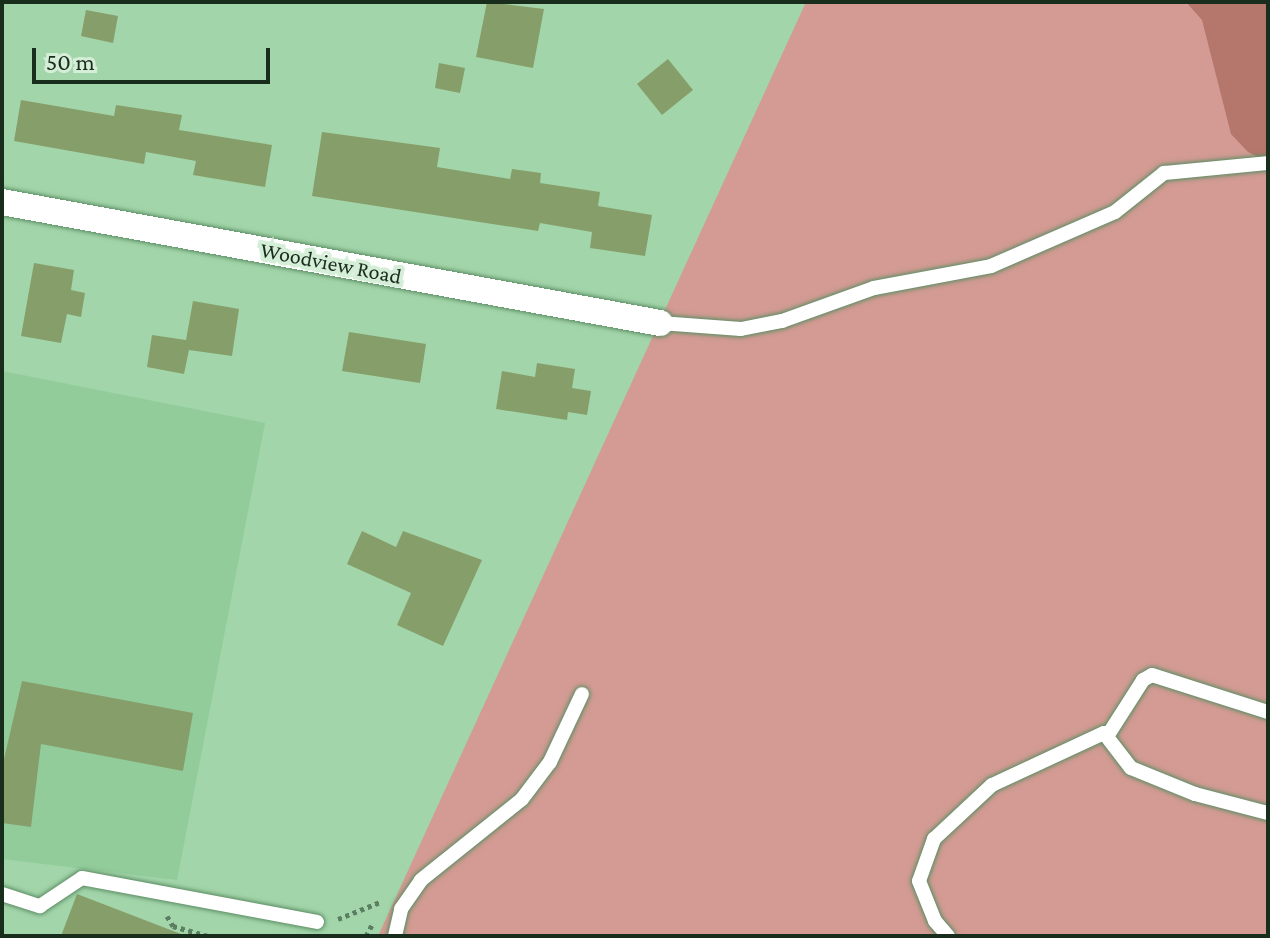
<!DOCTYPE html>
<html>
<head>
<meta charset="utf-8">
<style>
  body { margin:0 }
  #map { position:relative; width:1270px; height:938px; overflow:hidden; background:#a2d5a9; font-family:"Crimson Pro",serif }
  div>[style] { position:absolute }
  .built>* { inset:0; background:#92cc9b }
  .green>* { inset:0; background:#d39b93 }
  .forest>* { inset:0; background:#b5766c }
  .building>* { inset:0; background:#869f6a }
  .path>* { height:5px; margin-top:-2.5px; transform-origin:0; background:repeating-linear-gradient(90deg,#5c7f62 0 4px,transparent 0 8px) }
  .roads { filter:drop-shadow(0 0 2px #5d8d65) drop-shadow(0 0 2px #5d8d65) }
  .lane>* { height:14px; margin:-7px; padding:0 7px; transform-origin:7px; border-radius:7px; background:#fff }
  .street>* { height:26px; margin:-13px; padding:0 13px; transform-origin:13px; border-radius:13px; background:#fff }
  span { translate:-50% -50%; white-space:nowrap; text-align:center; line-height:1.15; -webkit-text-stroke:8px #d5eed8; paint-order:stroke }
  .street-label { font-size:22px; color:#192d1d }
  .frame { position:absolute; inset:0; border:4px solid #192d1d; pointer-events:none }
  .scale { position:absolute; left:32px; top:48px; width:238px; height:36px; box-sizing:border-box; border:4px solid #192d1d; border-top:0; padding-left:10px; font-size:24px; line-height:28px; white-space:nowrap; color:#192d1d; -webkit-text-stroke:6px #d5eed8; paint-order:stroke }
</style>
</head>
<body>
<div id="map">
  <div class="built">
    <i style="clip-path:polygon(2px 371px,265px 423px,177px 880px,2px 859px)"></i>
  </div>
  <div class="green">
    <i style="clip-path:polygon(806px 2px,1268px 2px,1268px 936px,378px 936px)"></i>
  </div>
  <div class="forest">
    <i style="clip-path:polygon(1186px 2px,1268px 2px,1268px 162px,1248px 152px,1231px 134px,1202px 20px)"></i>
  </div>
  <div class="building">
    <i style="clip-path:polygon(487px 2px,544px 9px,533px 68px,476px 57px)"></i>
    <i style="clip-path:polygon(86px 10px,118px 16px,113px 43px,81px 36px)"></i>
    <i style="clip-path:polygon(668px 59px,693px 90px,662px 115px,637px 84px)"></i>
    <i style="clip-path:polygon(439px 63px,465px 68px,460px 93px,435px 88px)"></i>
    <i style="clip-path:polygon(21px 100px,114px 116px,116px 105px,182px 115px,179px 130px,272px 145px,265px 187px,193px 175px,196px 161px,146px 152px,144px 164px,14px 141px)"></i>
    <i style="clip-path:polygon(322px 132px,440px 148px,437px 167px,510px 179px,512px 169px,541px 173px,540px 183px,600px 192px,598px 206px,652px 215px,645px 256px,590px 248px,592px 232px,540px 223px,538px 231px,312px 196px)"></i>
    <i style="clip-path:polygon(34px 263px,74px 270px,71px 290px,85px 293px,81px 317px,67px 314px,61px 343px,21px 336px)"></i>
    <i style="clip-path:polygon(193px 301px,239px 309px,232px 356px,189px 350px,184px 374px,147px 367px,152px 335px,186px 340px)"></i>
    <i style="clip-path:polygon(349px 332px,426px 344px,420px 383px,342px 371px)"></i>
    <i style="clip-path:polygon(537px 363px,575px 369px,572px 388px,591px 391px,587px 415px,568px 412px,567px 420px,496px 409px,502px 371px,535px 377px)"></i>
    <i style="clip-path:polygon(362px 531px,396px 547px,403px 531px,482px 560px,443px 646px,397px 625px,411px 593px,347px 564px)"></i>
    <i style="clip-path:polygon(22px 681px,193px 713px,183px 771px,41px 744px,31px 827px,2px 823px,2px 768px)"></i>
    <i style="clip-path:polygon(77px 894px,181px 934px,180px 936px,61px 936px)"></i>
  </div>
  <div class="path">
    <i style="left:167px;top:916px;width:12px;rotate:59deg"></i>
    <i style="left:173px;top:926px;width:36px;rotate:16deg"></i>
    <i style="left:338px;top:919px;width:45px;rotate:-22deg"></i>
    <i style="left:366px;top:936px;width:15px;rotate:-62deg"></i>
  </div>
  <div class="roads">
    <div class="lane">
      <i style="left:660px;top:323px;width:81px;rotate:4.2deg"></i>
      <i style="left:741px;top:329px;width:42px;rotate:-11deg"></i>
      <i style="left:782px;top:321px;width:98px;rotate:-19.7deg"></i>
      <i style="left:874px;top:288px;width:119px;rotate:-10.6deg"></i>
      <i style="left:991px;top:266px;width:135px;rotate:-23.5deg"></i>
      <i style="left:1115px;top:212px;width:63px;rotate:-38.5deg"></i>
      <i style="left:1164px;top:173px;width:104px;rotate:-5.5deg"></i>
      <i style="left:1108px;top:735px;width:65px;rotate:-57.5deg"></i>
      <i style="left:1143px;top:680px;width:10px;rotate:-29deg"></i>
      <i style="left:1152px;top:675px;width:122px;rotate:17.7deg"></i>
      <i style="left:2px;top:894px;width:40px;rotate:18deg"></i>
      <i style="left:40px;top:906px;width:50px;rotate:-33.7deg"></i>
      <i style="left:82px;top:878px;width:239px;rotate:10.6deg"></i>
      <i style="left:395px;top:936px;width:28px;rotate:-77deg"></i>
      <i style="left:401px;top:909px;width:35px;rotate:-55deg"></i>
      <i style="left:421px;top:880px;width:129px;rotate:-38.7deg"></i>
      <i style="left:522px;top:799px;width:46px;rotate:-52.9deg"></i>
      <i style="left:550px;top:762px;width:75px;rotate:-64.8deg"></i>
      <i style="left:948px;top:936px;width:20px;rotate:-131deg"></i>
      <i style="left:935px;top:921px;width:43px;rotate:-111.8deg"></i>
      <i style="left:919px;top:881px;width:45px;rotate:-70.3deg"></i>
      <i style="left:934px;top:839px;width:79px;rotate:-43deg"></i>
      <i style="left:992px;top:785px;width:123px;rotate:-24.9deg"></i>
      <i style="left:1104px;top:733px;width:44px;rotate:52.4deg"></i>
      <i style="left:1131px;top:768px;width:69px;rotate:22.1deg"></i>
      <i style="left:1195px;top:794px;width:75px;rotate:14.6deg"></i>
    </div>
    <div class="street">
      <i style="left:2px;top:202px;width:669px;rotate:10.42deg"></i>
    </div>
  </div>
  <div class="street-label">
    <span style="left:331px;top:263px;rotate:11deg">Woodview Road</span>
  </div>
  <div class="frame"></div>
  <div class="scale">50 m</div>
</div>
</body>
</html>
